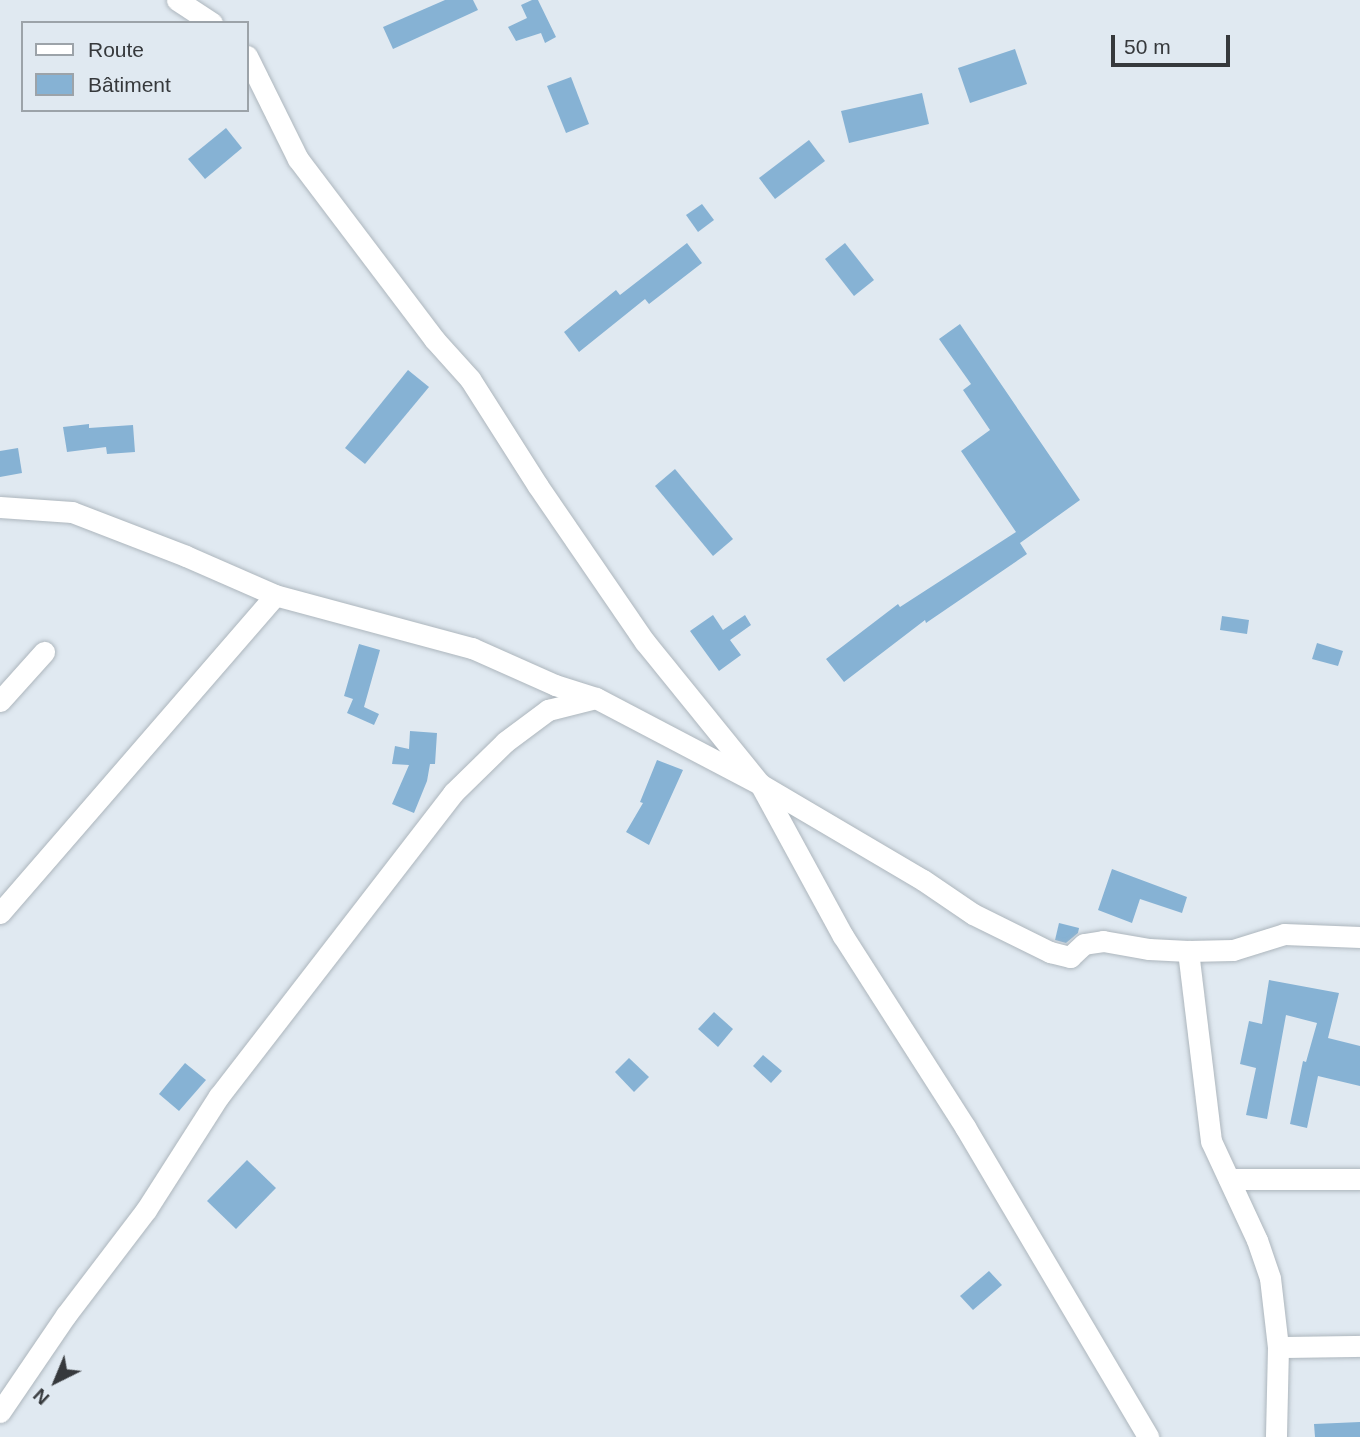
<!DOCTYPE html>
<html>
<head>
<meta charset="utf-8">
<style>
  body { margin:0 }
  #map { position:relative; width:1360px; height:1437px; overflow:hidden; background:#e0e9f1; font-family:Helvetica,sans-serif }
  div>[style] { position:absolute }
  .building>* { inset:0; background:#86b2d4 }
  .roads { filter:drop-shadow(0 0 2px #adb6bd) drop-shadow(0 0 2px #adb6bd) }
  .minor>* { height:21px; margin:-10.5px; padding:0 10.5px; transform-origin:10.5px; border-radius:10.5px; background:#fff }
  span { translate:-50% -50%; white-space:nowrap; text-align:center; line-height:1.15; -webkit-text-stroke:5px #e0e9f1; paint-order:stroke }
  .legend { position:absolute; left:21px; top:21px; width:228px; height:91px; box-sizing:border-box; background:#e0e9f1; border:2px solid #9ca3a9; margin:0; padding:9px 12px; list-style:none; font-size:21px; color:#36393c }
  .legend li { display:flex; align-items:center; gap:14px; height:35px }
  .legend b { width:35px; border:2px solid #9ca3a9 }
  .north { position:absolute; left:21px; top:1346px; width:70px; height:70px; -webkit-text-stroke:5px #e0e9f1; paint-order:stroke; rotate:223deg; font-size:19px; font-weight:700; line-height:28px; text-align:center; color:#36393c }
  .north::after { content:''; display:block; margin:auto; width:24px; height:32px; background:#36393c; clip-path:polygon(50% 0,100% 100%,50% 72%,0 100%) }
  .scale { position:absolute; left:1111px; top:35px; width:119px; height:32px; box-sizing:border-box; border:4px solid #36393c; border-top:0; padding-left:9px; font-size:21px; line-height:24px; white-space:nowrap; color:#36393c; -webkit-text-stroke:5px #e0e9f1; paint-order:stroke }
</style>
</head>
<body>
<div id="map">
  <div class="building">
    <i style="clip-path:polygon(445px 0,473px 0,478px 10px,393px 49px,383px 27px)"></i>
    <i style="clip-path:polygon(532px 0,538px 0,556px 37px,545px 43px,541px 33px,516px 41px,508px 27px,527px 18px,521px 5px)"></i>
    <i style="clip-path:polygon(1015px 49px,1027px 84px,970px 103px,958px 68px)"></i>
    <i style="clip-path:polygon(571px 77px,589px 124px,566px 133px,547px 86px)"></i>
    <i style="clip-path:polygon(922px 93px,929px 124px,849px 143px,841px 111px)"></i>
    <i style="clip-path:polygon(226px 128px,242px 148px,205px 179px,188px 159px)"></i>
    <i style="clip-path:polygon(809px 140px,825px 161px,775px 199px,759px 178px)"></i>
    <i style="clip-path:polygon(702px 204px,714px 220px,698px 232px,686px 215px)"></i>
    <i style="clip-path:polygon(687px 243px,702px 263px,649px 304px,645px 299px,579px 352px,564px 332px,616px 290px,620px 295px)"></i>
    <i style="clip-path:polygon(845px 243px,874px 280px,854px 296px,825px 259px)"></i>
    <i style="clip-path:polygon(960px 324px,1080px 500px,1020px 543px,1027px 554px,926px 623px,925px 620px,844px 682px,826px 659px,898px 604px,900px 607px,1016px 532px,961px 451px,990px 430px,963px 390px,971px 384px,939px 339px)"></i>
    <i style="clip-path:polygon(408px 370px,429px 387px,365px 464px,345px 448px)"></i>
    <i style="clip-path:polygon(89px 424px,89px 428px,133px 425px,135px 452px,107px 454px,106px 447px,67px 452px,63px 427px)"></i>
    <i style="clip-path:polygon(18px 448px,22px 473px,0 477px,0 451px)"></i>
    <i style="clip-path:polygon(675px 469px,733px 539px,713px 556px,655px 486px)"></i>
    <i style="clip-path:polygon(713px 615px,723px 630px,745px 615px,751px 625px,730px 640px,741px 655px,719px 671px,690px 631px)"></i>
    <i style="clip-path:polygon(1222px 616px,1249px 620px,1247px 634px,1220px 630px)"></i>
    <i style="clip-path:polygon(1317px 643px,1343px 651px,1338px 666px,1312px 659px)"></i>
    <i style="clip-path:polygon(359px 644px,380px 650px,364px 707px,379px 714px,374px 725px,347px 713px,353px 699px,344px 696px)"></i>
    <i style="clip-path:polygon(410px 731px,437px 733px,435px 764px,430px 764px,427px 781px,414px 813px,392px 804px,409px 765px,392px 764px,395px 746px,409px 749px)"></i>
    <i style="clip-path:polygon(657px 760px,683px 770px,649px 845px,626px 832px,643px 803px,640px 802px)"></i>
    <i style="clip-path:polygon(1112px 869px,1187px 897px,1182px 913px,1140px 899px,1132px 923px,1098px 910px)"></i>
    <i style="clip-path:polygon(1059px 923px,1079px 928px,1078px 933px,1066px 943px,1055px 940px)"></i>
    <i style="clip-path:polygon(1269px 980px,1339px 993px,1328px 1038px,1360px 1046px,1360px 1086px,1318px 1076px,1307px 1128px,1290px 1124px,1303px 1061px,1306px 1062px,1317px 1023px,1286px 1015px,1267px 1119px,1246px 1115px,1256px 1068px,1240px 1064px,1249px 1021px,1262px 1024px)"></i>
    <i style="clip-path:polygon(714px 1012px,733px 1029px,718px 1047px,698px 1029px)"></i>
    <i style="clip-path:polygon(763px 1055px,782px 1071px,771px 1083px,753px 1066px)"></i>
    <i style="clip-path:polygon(629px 1058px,649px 1077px,634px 1092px,615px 1072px)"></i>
    <i style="clip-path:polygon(185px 1063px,206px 1080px,179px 1111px,159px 1094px)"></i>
    <i style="clip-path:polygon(247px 1160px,276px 1188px,236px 1229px,207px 1201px)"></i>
    <i style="clip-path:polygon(989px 1271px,1002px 1285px,973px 1310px,960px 1296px)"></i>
    <i style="clip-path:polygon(1360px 1422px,1360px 1437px,1315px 1437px,1314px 1424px)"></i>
  </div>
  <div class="roads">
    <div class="minor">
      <i style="left:177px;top:0;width:42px;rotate:33.3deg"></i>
      <i style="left:247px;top:56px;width:115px;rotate:63.7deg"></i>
      <i style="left:298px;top:159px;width:226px;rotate:52.9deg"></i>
      <i style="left:434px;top:339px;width:54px;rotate:48deg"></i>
      <i style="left:470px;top:379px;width:127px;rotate:57.6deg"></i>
      <i style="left:538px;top:486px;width:189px;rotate:55.6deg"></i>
      <i style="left:645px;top:642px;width:183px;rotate:51deg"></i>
      <i style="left:760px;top:784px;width:173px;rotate:61.4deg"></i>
      <i style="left:843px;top:936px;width:227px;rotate:57.4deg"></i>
      <i style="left:965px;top:1127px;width:360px;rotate:59.4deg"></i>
      <i style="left:0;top:507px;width:72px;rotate:4deg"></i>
      <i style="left:72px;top:512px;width:122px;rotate:21.1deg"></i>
      <i style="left:186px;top:556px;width:97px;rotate:23.7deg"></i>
      <i style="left:275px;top:595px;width:204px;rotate:15.1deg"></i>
      <i style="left:472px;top:648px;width:91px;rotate:24deg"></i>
      <i style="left:555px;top:685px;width:43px;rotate:17.6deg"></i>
      <i style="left:596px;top:698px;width:185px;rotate:27.7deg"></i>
      <i style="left:760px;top:784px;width:189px;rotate:30.5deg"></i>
      <i style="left:923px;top:880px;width:60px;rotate:34.2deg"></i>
      <i style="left:973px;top:914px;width:86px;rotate:26.3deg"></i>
      <i style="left:1050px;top:952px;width:21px;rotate:14deg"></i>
      <i style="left:1070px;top:957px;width:19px;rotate:-43deg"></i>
      <i style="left:1084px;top:944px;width:19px;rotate:-9deg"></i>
      <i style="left:1103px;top:941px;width:47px;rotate:9.9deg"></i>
      <i style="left:1149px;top:949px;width:39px;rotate:3deg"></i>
      <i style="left:1188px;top:951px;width:45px;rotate:-1.3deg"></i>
      <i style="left:1233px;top:950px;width:53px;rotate:-17.4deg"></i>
      <i style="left:1284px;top:934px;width:76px;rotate:2.3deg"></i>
      <i style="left:0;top:701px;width:66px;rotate:-48.1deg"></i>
      <i style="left:0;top:913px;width:420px;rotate:-49.1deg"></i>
      <i style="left:1188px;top:951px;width:191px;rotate:83.1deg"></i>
      <i style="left:1211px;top:1141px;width:109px;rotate:65.1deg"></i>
      <i style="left:1257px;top:1240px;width:40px;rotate:71.1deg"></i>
      <i style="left:1270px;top:1278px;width:69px;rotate:83.4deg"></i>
      <i style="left:1278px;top:1347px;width:90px;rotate:91.3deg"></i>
      <i style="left:1229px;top:1179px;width:131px"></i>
      <i style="left:1278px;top:1347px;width:82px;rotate:-0.7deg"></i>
      <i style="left:0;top:1412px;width:117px;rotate:-55.8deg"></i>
      <i style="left:66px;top:1315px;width:132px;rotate:-52.7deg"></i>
      <i style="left:146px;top:1210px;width:135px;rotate:-57.4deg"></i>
      <i style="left:219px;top:1096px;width:383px;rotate:-52.3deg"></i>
      <i style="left:453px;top:793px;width:73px;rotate:-44.4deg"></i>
      <i style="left:505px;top:742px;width:54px;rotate:-36.7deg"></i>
      <i style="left:548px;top:710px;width:49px;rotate:-14deg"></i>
    </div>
  </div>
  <ul class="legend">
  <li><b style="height:9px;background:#fff"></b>Route</li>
  <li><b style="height:19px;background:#86b2d4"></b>Bâtiment</li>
  </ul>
  <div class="north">N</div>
  <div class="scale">50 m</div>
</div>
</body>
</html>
